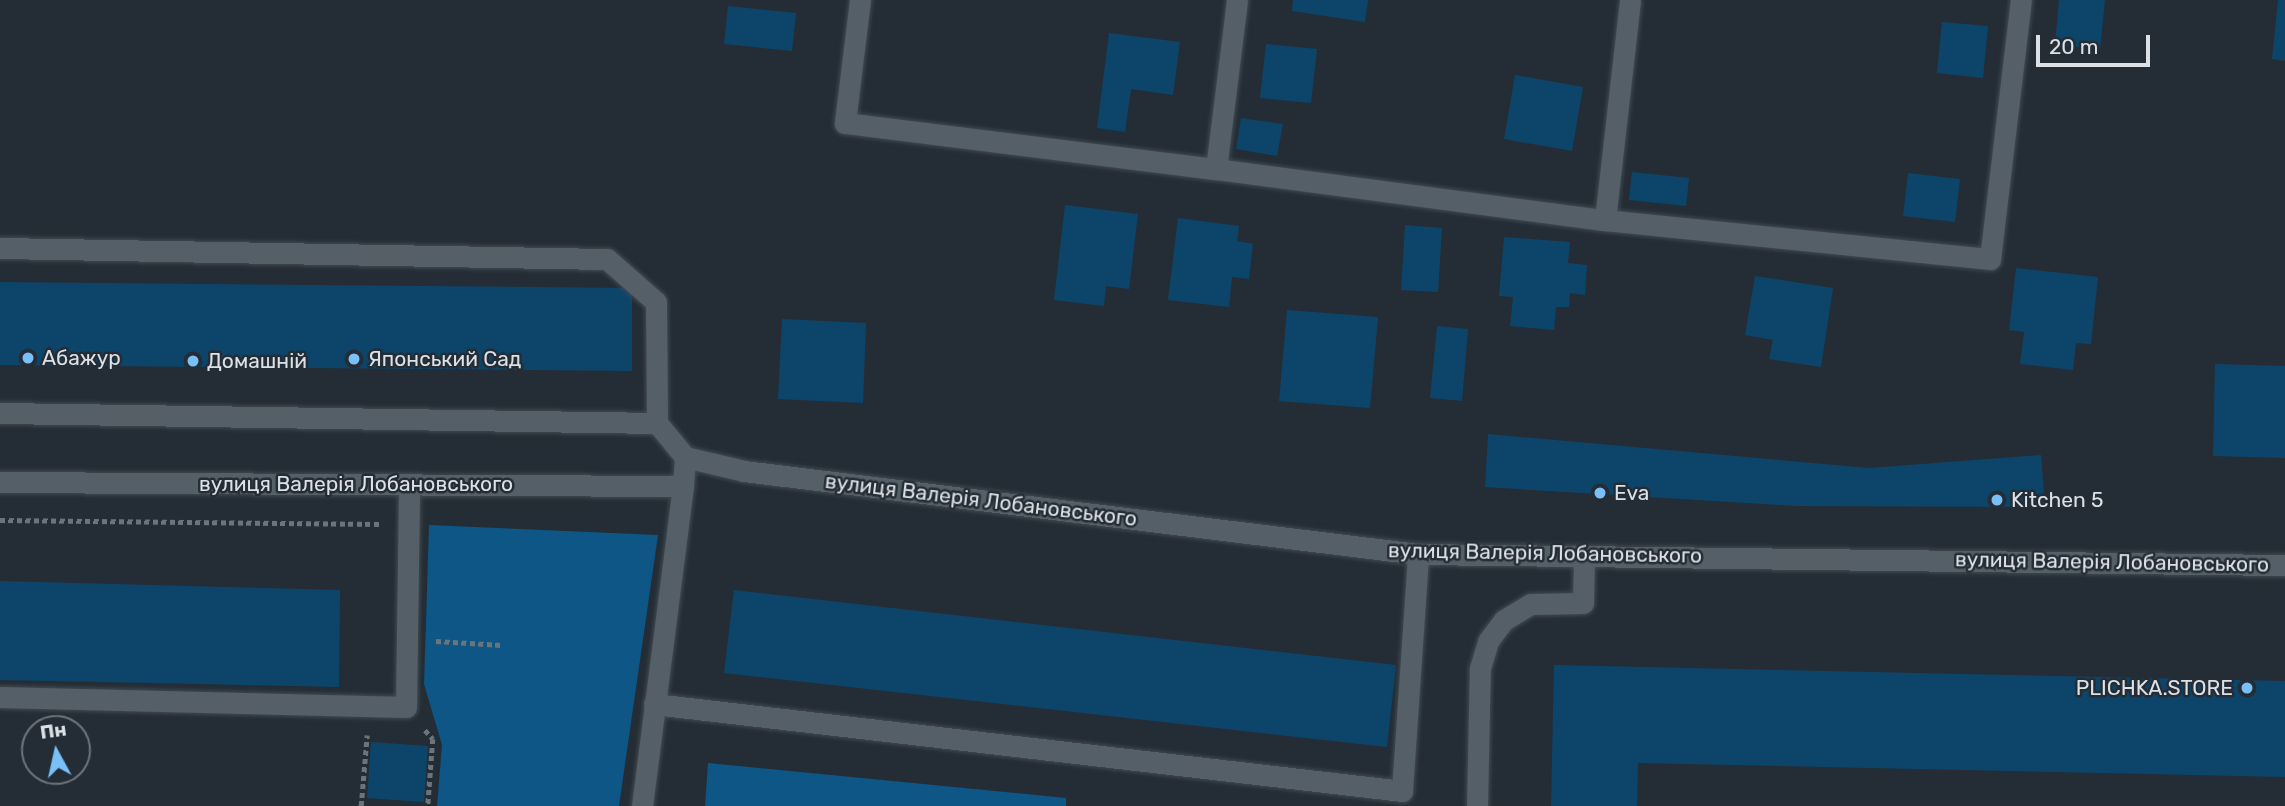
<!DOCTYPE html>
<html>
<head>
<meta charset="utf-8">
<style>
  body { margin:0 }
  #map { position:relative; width:2285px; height:806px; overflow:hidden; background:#242d35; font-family:Rubik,sans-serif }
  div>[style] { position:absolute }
  .green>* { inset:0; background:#0d5686 }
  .building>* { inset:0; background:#0d456a }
  .path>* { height:4.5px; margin-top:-2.25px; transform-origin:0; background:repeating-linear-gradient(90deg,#6c747b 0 5px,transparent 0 8.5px) }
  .roads { filter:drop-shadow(0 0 2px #424a51) drop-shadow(0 0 2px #424a51) }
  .service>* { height:21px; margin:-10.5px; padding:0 10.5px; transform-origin:10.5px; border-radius:10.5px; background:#545f68 }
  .minor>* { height:21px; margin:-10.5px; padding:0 10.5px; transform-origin:10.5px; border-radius:10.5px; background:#545f68 }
  .dots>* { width:19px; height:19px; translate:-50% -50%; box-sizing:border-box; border:4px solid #242d35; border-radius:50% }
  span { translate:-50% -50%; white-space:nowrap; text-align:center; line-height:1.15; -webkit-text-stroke:5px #242d35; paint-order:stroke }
  .poi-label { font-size:21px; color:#dbe1e6 }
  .left { translate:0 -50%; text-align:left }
  .right { translate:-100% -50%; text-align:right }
  .street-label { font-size:21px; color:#dbe1e6 }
  .north { position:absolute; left:21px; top:715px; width:70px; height:70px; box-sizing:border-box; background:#242d35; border:2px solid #6d757c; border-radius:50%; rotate:352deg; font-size:19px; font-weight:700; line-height:28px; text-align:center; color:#dbe1e6 }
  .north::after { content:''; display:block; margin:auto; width:24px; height:32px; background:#79bff8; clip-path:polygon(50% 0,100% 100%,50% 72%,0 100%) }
  .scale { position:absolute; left:2036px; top:35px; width:114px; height:32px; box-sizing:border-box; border:4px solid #dbe1e6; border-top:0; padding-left:9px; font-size:21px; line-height:24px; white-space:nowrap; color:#dbe1e6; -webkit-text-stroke:5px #242d35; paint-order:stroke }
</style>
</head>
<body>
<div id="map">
  <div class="green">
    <i style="clip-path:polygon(429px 525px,658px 535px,619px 806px,437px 806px,442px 745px,424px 684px)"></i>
    <i style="clip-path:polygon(708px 763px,1066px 798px,1066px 806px,705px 806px)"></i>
  </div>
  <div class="building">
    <i style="clip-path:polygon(1293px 0,1368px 0,1365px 22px,1292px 11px)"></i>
    <i style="clip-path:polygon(2059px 0,2105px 0,2100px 49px,2055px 45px)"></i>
    <i style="clip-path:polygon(2278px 0,2285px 0,2285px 61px,2272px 59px)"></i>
    <i style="clip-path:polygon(728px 6px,796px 13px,792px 51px,724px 44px)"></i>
    <i style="clip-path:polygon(1942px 22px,1988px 26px,1983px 78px,1937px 73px)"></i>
    <i style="clip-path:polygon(1109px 33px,1180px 42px,1173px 95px,1131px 89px,1125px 132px,1097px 128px)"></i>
    <i style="clip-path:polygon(1266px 44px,1317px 49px,1311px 103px,1260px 98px)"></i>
    <i style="clip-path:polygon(1515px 75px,1583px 87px,1572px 151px,1504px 139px)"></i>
    <i style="clip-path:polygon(1241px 118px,1283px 124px,1277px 156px,1236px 149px)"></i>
    <i style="clip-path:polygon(1632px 172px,1689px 178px,1686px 206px,1629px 200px)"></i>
    <i style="clip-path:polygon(1908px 173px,1960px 179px,1955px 222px,1903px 216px)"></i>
    <i style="clip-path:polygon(1065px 205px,1138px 214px,1129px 289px,1106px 286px,1104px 306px,1054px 300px)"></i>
    <i style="clip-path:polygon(1178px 218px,1239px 226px,1237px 241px,1253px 244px,1249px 279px,1232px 277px,1229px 307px,1168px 300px)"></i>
    <i style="clip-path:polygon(1405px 225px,1442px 228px,1438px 292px,1401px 290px)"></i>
    <i style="clip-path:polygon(1504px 237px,1570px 242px,1568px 263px,1587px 265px,1585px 295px,1570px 293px,1569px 307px,1556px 307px,1554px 330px,1510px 326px,1513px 297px,1499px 296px)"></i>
    <i style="clip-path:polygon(2016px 268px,2098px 277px,2091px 344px,2076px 343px,2073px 370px,2020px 364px,2024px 332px,2009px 330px)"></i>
    <i style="clip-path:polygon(1755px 276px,1833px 288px,1821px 367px,1769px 359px,1773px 340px,1745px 335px)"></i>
    <i style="clip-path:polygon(0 282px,632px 288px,632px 371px,0 365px)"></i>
    <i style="clip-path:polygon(1287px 310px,1378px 317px,1370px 408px,1279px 401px)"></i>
    <i style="clip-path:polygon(782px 319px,866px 323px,863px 403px,778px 399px)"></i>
    <i style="clip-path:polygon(1437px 326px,1468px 329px,1462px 401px,1430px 398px)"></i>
    <i style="clip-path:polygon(2215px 364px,2285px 366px,2285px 458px,2213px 456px)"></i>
    <i style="clip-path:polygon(1488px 434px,1869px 468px,2041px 455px,2045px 507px,1797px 506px,1485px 487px)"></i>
    <i style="clip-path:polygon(0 581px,340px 590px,339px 687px,0 680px)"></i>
    <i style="clip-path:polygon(734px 590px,1396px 665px,1387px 747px,724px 673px)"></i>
    <i style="clip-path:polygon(1554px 665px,2285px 681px,2285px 777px,1638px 763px,1637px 806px,1551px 806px)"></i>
    <i style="clip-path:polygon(371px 742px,428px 746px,424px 802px,367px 798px)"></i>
  </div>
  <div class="path">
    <i style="left:0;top:520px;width:381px;rotate:0.6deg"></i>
    <i style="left:436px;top:641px;width:66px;rotate:3.5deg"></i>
    <i style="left:425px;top:730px;width:12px;rotate:48deg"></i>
    <i style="left:433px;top:739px;width:67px;rotate:94.3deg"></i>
    <i style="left:361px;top:806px;width:71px;rotate:-85.2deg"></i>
  </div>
  <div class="roads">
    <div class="service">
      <i style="left:860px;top:0;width:124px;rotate:97deg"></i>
      <i style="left:845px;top:123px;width:374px;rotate:7.1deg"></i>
      <i style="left:1216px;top:169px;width:170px;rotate:-82.9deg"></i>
      <i style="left:1216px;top:169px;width:392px;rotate:7.5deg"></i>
      <i style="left:1605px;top:220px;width:387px;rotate:5.8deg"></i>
      <i style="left:1990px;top:259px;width:261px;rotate:-83.2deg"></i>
      <i style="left:1605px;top:220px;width:221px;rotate:-83.5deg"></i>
      <i style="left:0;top:248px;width:607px;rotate:1.04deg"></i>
      <i style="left:607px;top:259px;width:65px;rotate:41.3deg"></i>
      <i style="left:656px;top:302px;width:121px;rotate:89.5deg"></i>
      <i style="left:0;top:697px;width:406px;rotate:1.4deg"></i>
      <i style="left:406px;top:707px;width:223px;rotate:-89.2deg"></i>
      <i style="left:654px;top:704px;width:753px;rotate:6.63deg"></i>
      <i style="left:1402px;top:791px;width:238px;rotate:-86.1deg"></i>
      <i style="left:642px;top:806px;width:323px;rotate:-82.7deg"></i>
      <i style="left:1477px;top:806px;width:138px;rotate:-88.8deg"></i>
      <i style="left:1480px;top:668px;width:28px;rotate:-73deg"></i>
      <i style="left:1488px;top:641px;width:26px;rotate:-53deg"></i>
      <i style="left:1504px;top:620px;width:31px;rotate:-31deg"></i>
      <i style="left:1531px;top:604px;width:52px;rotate:-1.1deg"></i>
      <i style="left:1583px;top:603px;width:45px;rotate:-88.7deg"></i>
    </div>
    <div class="minor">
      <i style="left:0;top:413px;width:657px;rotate:0.87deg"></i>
      <i style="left:657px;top:423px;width:44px;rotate:50.5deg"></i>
      <i style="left:685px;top:457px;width:61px;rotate:13.3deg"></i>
      <i style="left:744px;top:471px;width:679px;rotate:7.02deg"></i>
      <i style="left:1418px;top:554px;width:867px;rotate:0.73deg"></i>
      <i style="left:0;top:482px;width:683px;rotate:0.34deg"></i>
      <i style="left:683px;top:486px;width:29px;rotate:-86deg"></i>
    </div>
  </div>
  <div class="dots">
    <i style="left:28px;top:358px;background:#79bff8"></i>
    <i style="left:354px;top:359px;background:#79bff8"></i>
    <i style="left:193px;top:361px;background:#79bff8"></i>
    <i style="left:1600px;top:493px;background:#79bff8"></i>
    <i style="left:1997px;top:500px;background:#79bff8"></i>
    <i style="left:2247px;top:688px;background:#79bff8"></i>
  </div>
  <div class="poi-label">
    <span class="left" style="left:42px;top:358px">Абажур</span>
    <span class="left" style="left:368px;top:359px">Японський Сад</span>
    <span class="left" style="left:207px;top:361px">Домашній</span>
    <span class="left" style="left:1614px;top:493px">Eva</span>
    <span class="left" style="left:2011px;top:500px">Kitchen 5</span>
    <span class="right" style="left:2233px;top:688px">PLICHKA.STORE</span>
  </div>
  <div class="street-label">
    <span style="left:356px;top:484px">вулиця Валерія Лобановського</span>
    <span style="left:981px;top:500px;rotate:7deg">вулиця Валерія Лобановського</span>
    <span style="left:1545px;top:553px;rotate:1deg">вулиця Валерія Лобановського</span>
    <span style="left:2112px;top:562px;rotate:1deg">вулиця Валерія Лобановського</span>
  </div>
  <div class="north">Пн</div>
  <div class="scale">20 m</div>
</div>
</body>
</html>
